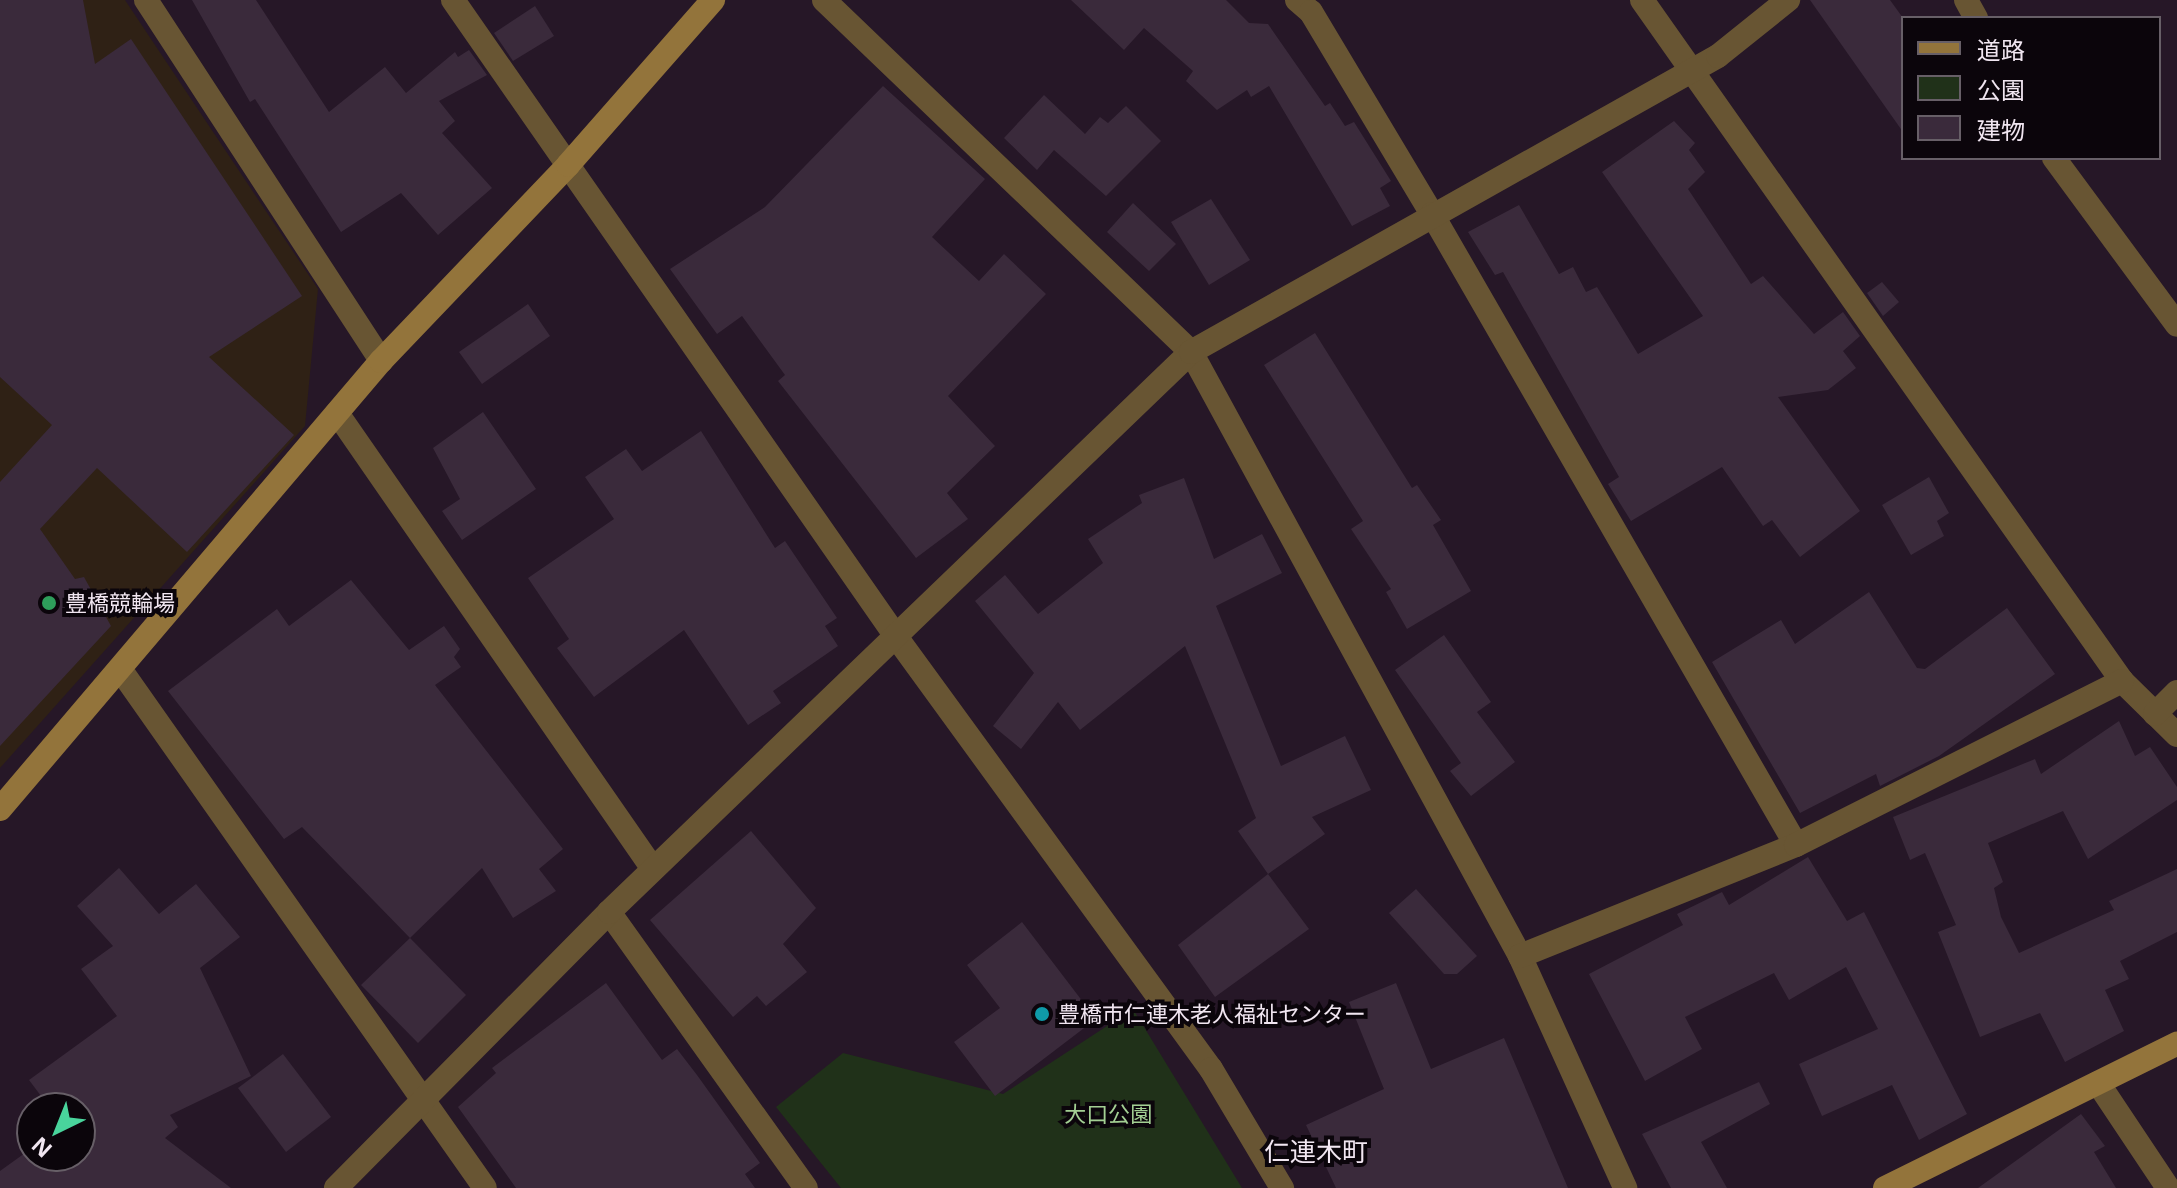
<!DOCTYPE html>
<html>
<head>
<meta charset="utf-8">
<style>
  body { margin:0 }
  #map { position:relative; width:2177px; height:1188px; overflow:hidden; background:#261727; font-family:"Open Sans","Noto Sans JP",sans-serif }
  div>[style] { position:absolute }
  .commercial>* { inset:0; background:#2f2115 }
  .green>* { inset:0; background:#203119 }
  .building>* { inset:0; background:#3a2a3b }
  .street>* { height:24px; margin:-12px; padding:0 12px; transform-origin:12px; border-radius:12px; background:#685533 }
  .secondary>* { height:24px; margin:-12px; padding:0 12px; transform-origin:12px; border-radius:12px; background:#93743b }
  .dots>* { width:22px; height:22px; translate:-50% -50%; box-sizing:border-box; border:4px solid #0b050b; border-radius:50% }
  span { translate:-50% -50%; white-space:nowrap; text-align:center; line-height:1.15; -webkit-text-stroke:8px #0b050b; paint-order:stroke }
  .poi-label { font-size:22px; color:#f1e6f1 }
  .left { translate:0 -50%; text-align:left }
  .park-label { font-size:22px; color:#a3cf93 }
  .quarter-label { font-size:26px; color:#f1e6f1 }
  .legend { position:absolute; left:1901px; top:16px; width:260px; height:144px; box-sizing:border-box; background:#0b050b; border:2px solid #675f67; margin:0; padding:10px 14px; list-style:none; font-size:24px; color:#f1e6f1 }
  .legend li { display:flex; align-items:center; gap:16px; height:40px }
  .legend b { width:40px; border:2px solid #675f67 }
  .north { position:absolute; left:16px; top:1092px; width:80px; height:80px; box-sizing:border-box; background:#0b050b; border:2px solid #675f67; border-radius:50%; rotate:223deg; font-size:22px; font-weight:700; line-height:32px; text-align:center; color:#f1e6f1 }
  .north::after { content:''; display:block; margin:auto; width:28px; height:36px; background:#49d49c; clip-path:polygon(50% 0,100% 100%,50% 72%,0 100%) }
</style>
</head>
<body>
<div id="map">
  <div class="commercial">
    <i style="clip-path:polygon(0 0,125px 0,318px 289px,305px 426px,0 768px)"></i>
  </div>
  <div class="green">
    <i style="clip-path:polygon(1133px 1009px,1242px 1188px,841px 1188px,776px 1107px,843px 1053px,1003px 1094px)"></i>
  </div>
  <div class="building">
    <i style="clip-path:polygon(0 0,83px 0,95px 64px,131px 39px,302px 296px,209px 357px,294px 435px,187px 552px,97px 468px,40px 529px,75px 579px,84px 577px,111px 626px,0 746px,0 482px,52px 425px,0 377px)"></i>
    <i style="clip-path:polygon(192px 0,256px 0,329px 112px,385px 67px,406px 93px,455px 52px,458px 57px,469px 50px,487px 75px,439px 101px,455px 121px,442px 133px,492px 188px,438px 235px,401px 193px,341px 232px,255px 99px,250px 102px)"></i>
    <i style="clip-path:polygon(1071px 0,1226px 0,1249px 23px,1268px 24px,1325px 106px,1330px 103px,1345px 126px,1354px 122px,1391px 181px,1380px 188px,1390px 206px,1352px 226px,1269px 86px,1251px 97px,1247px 90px,1217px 110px,1186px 81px,1193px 71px,1144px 28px,1124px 50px)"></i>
    <i style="clip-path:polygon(1810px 0,1890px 0,1903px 18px,1903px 132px)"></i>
    <i style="clip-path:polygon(535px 6px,554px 36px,513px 61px,494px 33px)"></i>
    <i style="clip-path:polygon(883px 86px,985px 179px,932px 237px,979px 281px,1004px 254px,1046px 294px,948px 396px,995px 446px,947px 493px,968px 519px,916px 558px,778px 381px,785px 375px,742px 316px,717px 334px,670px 269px,765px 207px)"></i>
    <i style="clip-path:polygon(1044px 95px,1085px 134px,1100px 117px,1108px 123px,1126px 106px,1161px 141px,1106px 196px,1054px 150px,1037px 170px,1004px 138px)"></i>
    <i style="clip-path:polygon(1674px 121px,1695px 143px,1689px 150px,1705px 172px,1688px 189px,1751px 284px,1763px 276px,1814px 334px,1843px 312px,1860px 336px,1843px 351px,1856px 368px,1828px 390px,1778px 397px,1860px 511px,1800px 557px,1772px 520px,1763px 526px,1722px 467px,1631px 521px,1608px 484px,1619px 477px,1503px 272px,1495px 275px,1468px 232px,1519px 205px,1559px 274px,1573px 267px,1586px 292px,1597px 287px,1638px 354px,1703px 316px,1602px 172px)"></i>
    <i style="clip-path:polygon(1211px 199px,1250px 260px,1209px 285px,1171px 222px)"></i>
    <i style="clip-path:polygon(1133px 203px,1176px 244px,1149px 271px,1107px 232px)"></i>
    <i style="clip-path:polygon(1882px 282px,1899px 302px,1883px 316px,1867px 293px)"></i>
    <i style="clip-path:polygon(528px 304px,550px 336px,482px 384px,459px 352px)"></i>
    <i style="clip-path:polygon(1315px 333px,1412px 488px,1417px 485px,1441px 520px,1433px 525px,1471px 591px,1407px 629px,1386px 592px,1391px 589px,1351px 529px,1363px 521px,1264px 365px)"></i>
    <i style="clip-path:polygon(483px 412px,536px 489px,462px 540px,442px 511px,460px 499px,433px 448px)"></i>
    <i style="clip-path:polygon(701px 431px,775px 548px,785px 541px,837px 618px,825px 626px,838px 646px,773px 691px,781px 703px,748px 725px,684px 630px,594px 697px,557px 648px,569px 639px,528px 578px,614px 519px,585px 477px,626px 449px,642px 471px)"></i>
    <i style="clip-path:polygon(1929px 477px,1949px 513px,1937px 521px,1944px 536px,1911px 555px,1882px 505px)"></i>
    <i style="clip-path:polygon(1184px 478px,1214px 559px,1262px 534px,1282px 573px,1216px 606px,1281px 766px,1345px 736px,1371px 790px,1312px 817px,1325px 834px,1268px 874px,1238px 831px,1256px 818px,1185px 646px,1080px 730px,1058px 702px,1021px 749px,993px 726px,1034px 673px,975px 601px,1005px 575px,1038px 614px,1103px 563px,1088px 539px,1142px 503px,1139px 495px)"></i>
    <i style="clip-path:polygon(351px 580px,409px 650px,444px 626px,460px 649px,454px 657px,461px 667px,435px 685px,563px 849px,539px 869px,556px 891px,513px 918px,482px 868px,410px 938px,302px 827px,284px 839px,168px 691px,277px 609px,289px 626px)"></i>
    <i style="clip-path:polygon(1869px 592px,1917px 668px,1925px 669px,2007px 608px,2055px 674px,1939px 756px,1880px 786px,1876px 774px,1800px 813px,1712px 662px,1781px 620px,1795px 644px)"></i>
    <i style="clip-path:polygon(1444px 635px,1491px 702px,1477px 712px,1515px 762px,1471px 796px,1450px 771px,1461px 763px,1395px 670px)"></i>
    <i style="clip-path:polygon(2119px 721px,2135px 756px,2150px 747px,2177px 787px,2177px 800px,2088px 859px,2063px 811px,1988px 843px,2003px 882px,1994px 888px,2001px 917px,2019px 953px,2114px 910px,2109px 901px,2177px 869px,2177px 932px,2120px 961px,2129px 979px,2105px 990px,2124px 1031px,2065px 1062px,2040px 1013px,1980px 1037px,1938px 932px,1956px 925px,1925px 853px,1910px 860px,1893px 817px,2035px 759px,2041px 774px)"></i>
    <i style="clip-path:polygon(751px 831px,816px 908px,783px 944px,807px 972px,766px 1006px,757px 996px,733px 1017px,650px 920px)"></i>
    <i style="clip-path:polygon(1808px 857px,1847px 921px,1864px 912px,1967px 1114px,1919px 1140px,1892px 1085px,1822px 1116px,1799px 1064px,1878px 1029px,1846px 967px,1789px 1000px,1774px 973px,1685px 1017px,1702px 1049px,1645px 1081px,1589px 974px,1683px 925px,1677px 914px,1722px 892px,1729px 905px)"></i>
    <i style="clip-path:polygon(119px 868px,159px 914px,196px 884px,240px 937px,200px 968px,251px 1076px,170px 1115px,178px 1127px,165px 1138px,231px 1188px,0 1188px,0 1171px,32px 1148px,32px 1156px,80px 1156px,80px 1108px,50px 1108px,29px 1080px,117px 1016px,81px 969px,113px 946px,77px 906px)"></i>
    <i style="clip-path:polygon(1268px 874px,1309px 929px,1215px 997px,1178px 945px)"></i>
    <i style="clip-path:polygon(1416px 889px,1477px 956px,1457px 974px,1444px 974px,1389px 913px)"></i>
    <i style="clip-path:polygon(1022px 922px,1096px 1019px,995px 1096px,954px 1042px,1000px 1008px,967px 965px)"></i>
    <i style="clip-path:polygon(410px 938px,466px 995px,418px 1043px,361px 985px)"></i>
    <i style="clip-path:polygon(606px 983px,662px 1060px,677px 1049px,697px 1075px,760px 1163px,745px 1174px,755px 1188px,516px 1188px,458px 1107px,496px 1073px,492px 1068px)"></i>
    <i style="clip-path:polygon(1396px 983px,1431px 1069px,1504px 1038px,1568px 1188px,1336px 1188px,1306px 1125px,1384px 1089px,1349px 1002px)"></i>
    <i style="clip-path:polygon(283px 1054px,331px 1117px,286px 1152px,238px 1088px)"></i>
    <i style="clip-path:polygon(1759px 1082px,1770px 1104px,1701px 1142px,1727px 1188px,1671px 1188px,1642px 1134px)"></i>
    <i style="clip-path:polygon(2081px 1114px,2105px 1146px,2094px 1152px,2116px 1188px,1978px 1188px)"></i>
  </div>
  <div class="street">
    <i style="left:146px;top:0;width:431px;rotate:56.9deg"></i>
    <i style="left:453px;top:0;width:777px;rotate:55.16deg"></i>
    <i style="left:897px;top:638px;width:533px;rotate:53.93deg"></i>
    <i style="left:1211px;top:1069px;width:139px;rotate:59.2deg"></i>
    <i style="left:824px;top:0;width:509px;rotate:43.8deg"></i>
    <i style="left:1191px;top:352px;width:688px;rotate:61.42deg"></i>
    <i style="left:1520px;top:956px;width:255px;rotate:65.6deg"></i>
    <i style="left:1297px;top:0;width:18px;rotate:41deg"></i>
    <i style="left:1311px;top:12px;width:235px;rotate:59.1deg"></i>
    <i style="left:1432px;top:214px;width:728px;rotate:60.02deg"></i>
    <i style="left:1642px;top:0;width:833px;rotate:54.82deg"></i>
    <i style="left:2122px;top:681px;width:77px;rotate:44.5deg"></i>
    <i style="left:1966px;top:0;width:21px;rotate:61deg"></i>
    <i style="left:2054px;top:158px;width:207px;rotate:53.6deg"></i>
    <i style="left:337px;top:413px;width:555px;rotate:55.28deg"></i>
    <i style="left:120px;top:669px;width:634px;rotate:54.88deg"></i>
    <i style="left:2155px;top:714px;width:31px;rotate:-45deg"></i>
    <i style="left:609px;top:912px;width:339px;rotate:54.5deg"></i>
    <i style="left:1520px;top:956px;width:297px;rotate:-21.9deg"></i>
    <i style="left:1796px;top:845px;width:365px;rotate:-26.7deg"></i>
    <i style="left:2098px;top:1083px;width:126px;rotate:56.3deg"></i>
    <i style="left:336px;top:1188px;width:388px;rotate:-45.3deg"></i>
    <i style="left:609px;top:912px;width:808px;rotate:-43.9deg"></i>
    <i style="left:1191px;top:352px;width:604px;rotate:-29.32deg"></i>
    <i style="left:1718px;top:56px;width:90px;rotate:-38.7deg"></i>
  </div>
  <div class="secondary">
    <i style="left:0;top:809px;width:588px;rotate:-49.62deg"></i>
    <i style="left:381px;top:361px;width:271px;rotate:-46.3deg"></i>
    <i style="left:568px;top:165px;width:220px;rotate:-48.7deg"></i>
    <i style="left:1885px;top:1188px;width:326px;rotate:-26.3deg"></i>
  </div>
  <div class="dots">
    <i style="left:49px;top:603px;background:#2e9e5b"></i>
    <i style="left:1042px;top:1014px;background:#0f9aa8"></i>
  </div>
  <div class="poi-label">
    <span class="left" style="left:65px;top:603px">豊橋競輪場</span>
    <span class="left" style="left:1058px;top:1014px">豊橋市仁連木老人福祉センター</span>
  </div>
  <div class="park-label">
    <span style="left:1108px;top:1114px">大口公園</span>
  </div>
  <div class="quarter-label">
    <span style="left:1316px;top:1152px">仁連木町</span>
  </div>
  <ul class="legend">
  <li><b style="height:10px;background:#93743b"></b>道路</li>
  <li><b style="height:22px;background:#203119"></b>公園</li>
  <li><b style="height:22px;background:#3a2a3b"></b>建物</li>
  </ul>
  <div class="north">N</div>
</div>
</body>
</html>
